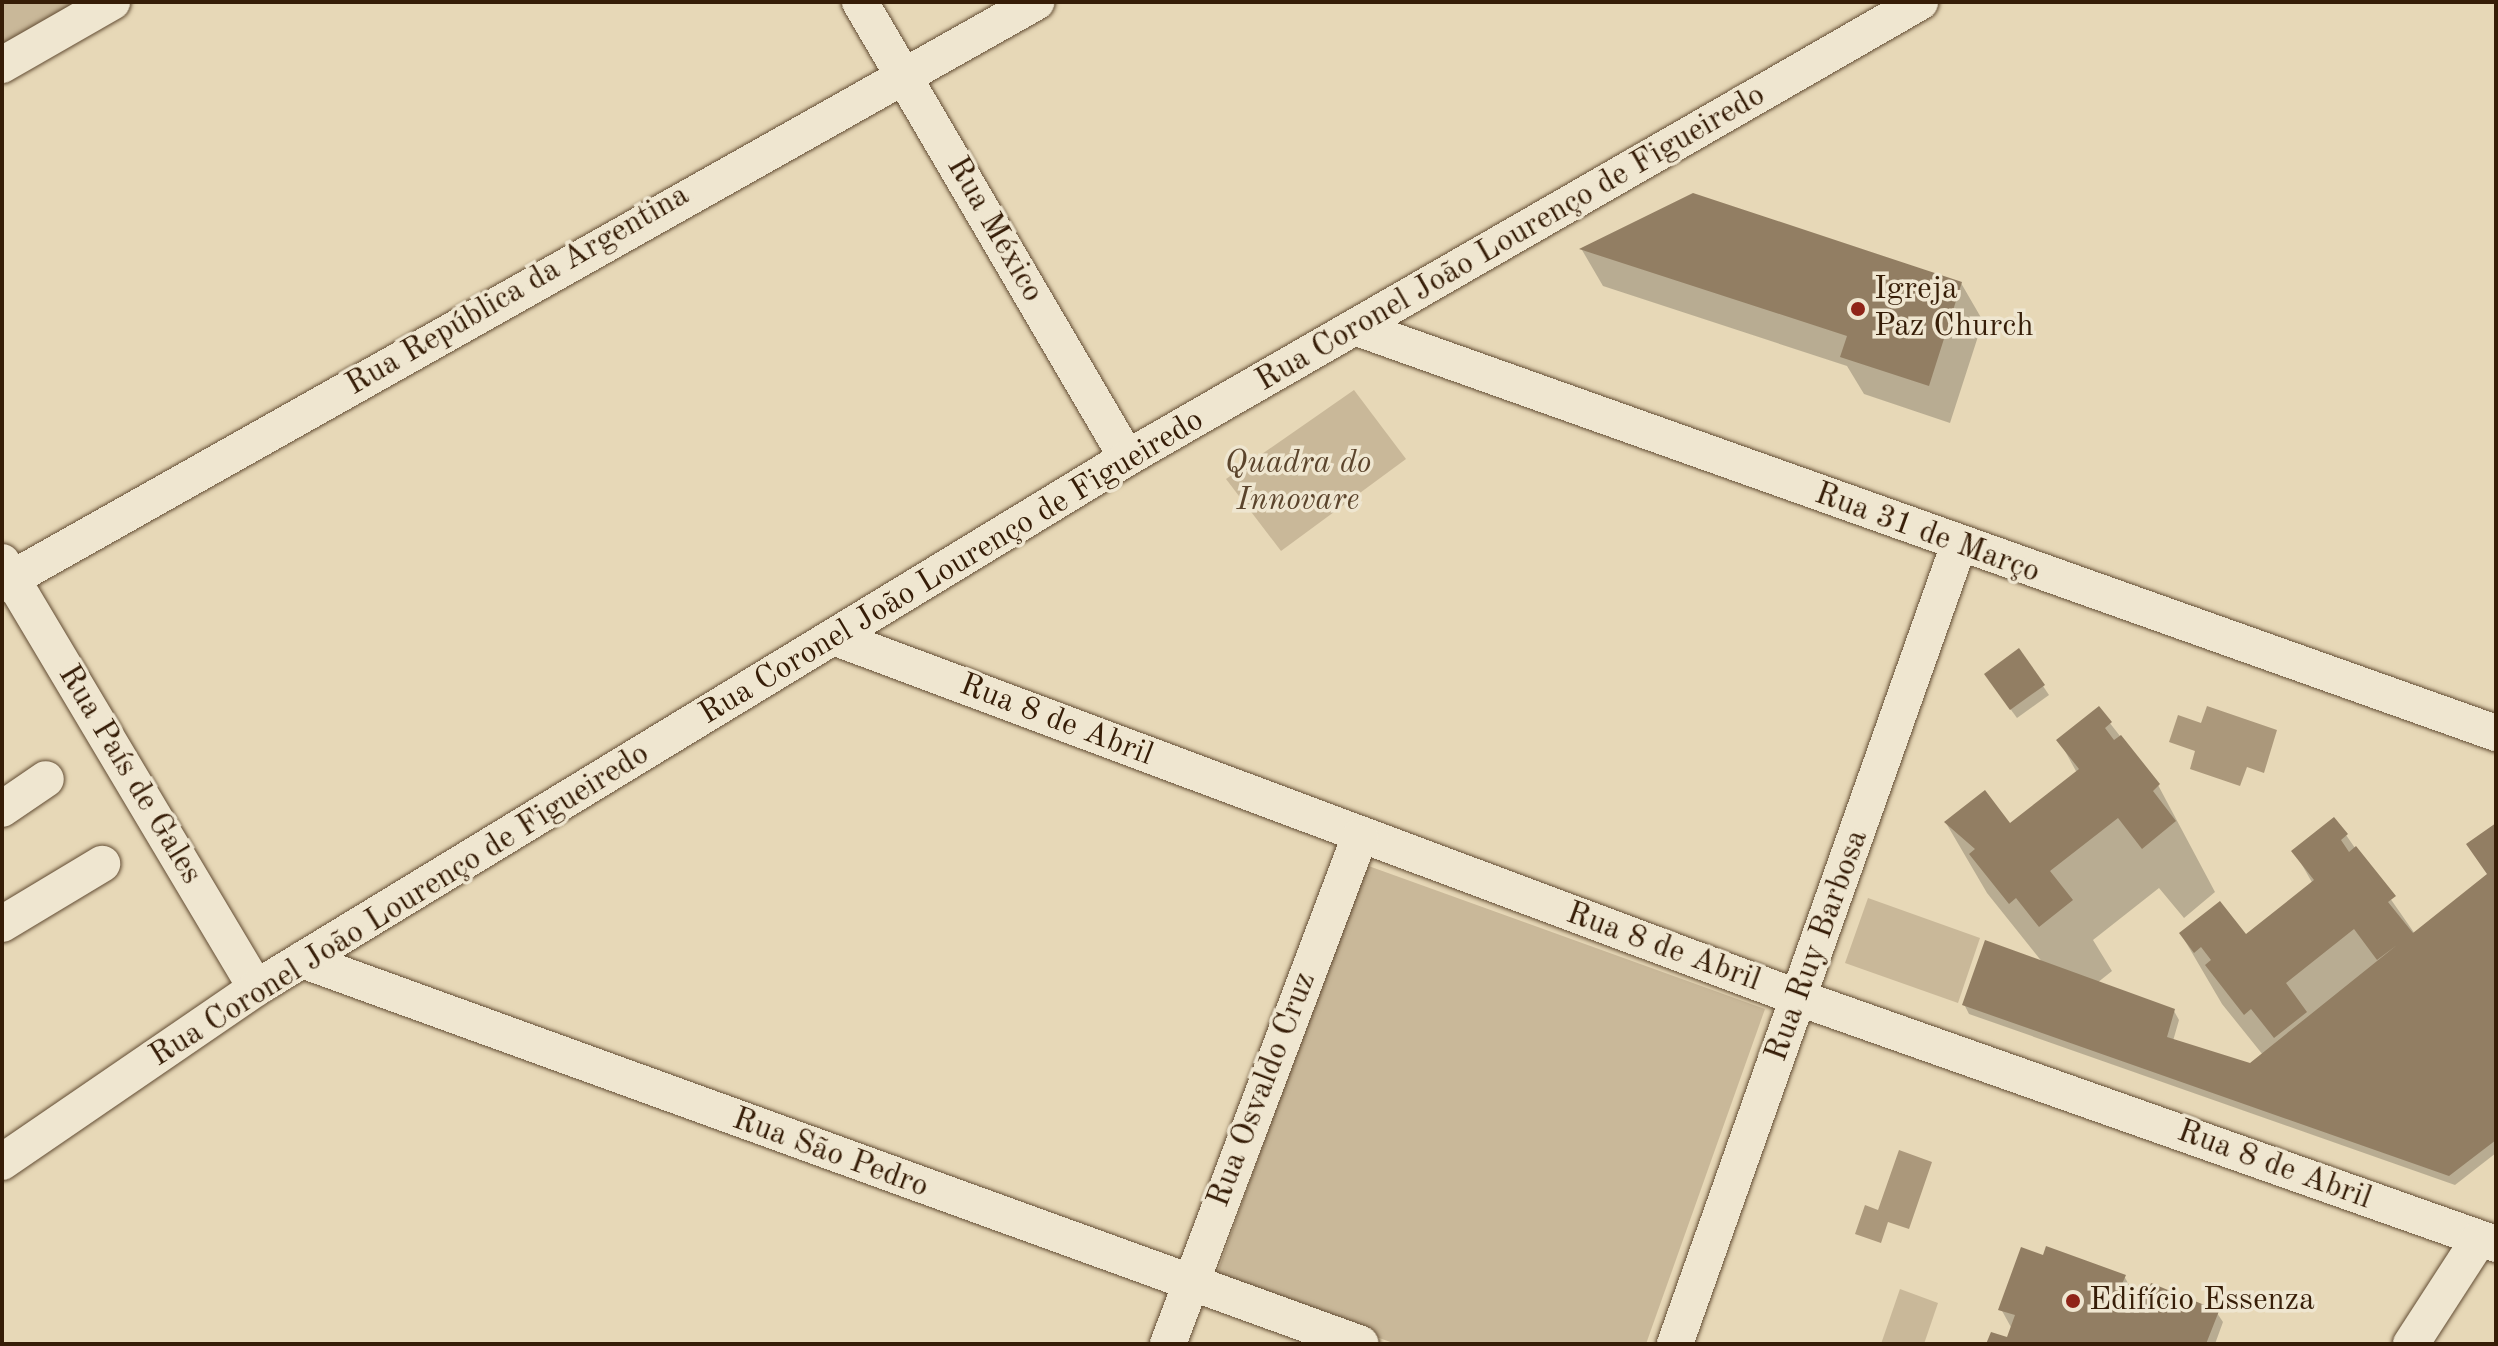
<!DOCTYPE html>
<html>
<head>
<meta charset="utf-8">
<style>
  body { margin:0 }
  #map { position:relative; width:2498px; height:1346px; overflow:hidden; background:#e7d8b7; font-family:"Old Standard TT",serif }
  div>[style] { position:absolute }
  .green>* { inset:0; background:#c9b899 }
  .water>* { inset:0; background:#ab987b }
  .shadow>* { inset:0; background:#0003 }
  .building>* { inset:0; background:#927e63 }
  .roads { filter:drop-shadow(0 0 2px #624c33) drop-shadow(0 0 2px #624c33) }
  .street>* { height:36px; margin:-18px; padding:0 18px; transform-origin:18px; border-radius:18px; background:#efe6d0 }
  .dots>* { width:22px; height:22px; translate:-50% -50%; box-sizing:border-box; border:4px solid #efe6d0; border-radius:50% }
  span { translate:-50% -50%; white-space:nowrap; text-align:center; line-height:1.15; -webkit-text-stroke:7px #efe6d0; paint-order:stroke }
  .street-label { font-size:32px; color:#361d07 }
  .poi-label { font-size:32px; color:#361d07 }
  .left { translate:0 -50%; text-align:left }
  .park-label { font-size:32px; color:#5b442c; font-style:italic }
  .frame { position:absolute; inset:0; border:4px solid #361d07; pointer-events:none }
</style>
</head>
<body>
<div id="map">
  <div class="green">
    <i style="clip-path:polygon(2px 2px,98px 2px,2px 57px)"></i>
    <i style="clip-path:polygon(1354px 390px,1406px 459px,1281px 551px,1226px 479px)"></i>
    <i style="clip-path:polygon(1363px 864px,1765px 1009px,1646px 1344px,1396px 1344px,1215px 1279px)"></i>
    <i style="clip-path:polygon(1868px 898px,1980px 938px,1958px 1003px,1845px 963px)"></i>
    <i style="clip-path:polygon(1900px 1289px,1938px 1303px,1924px 1344px,1881px 1344px)"></i>
  </div>
  <div class="water">
    <i style="clip-path:polygon(2207px 706px,2277px 730px,2264px 773px,2247px 767px,2240px 786px,2190px 769px,2195px 751px,2169px 742px,2178px 715px,2201px 723px)"></i>
    <i style="clip-path:polygon(1899px 1150px,1932px 1162px,1909px 1229px,1888px 1222px,1881px 1243px,1855px 1234px,1865px 1205px,1878px 1210px)"></i>
  </div>
  <div class="shadow">
    <i style="clip-path:polygon(1582px 250px,1961px 283px,1983px 321px,1950px 423px,1864px 394px,1847px 366px,1603px 286px)"></i>
    <i style="clip-path:polygon(1992px 684px,2043px 686px,2049px 695px,2017px 718px)"></i>
    <i style="clip-path:polygon(2099px 709px,2158px 785px,2215px 892px,2184px 918px,2159px 888px,2093px 940px,2112px 971px,2097px 983px,2174px 1011px,2179px 1020px,2173px 1041px,2250px 1065px,2263px 1055px,2222px 1004px,2181px 934px,2246px 937px,2313px 884px,2294px 851px,2346px 835px,2415px 934px,2488px 875px,2496px 825px,2496px 1153px,2455px 1185px,1969px 1014px,1964px 1004px,2043px 963px,1987px 893px,1946px 823px,2010px 826px,2077px 773px,2059px 740px)"></i>
    <i style="clip-path:polygon(2124px 1276px,2132px 1290px,2217px 1313px,2223px 1322px,2215px 1344px,1989px 1344px,2008px 1340px,2012px 1329px,2001px 1309px)"></i>
  </div>
  <div class="building">
    <i style="clip-path:polygon(1693px 193px,1962px 282px,1929px 386px,1840px 357px,1847px 336px,1579px 249px)"></i>
    <i style="clip-path:polygon(2019px 648px,2045px 685px,2010px 710px,1984px 674px)"></i>
    <i style="clip-path:polygon(2099px 706px,2112px 722px,2105px 728px,2114px 740px,2121px 735px,2160px 784px,2153px 791px,2176px 821px,2142px 849px,2118px 818px,2050px 871px,2073px 900px,2039px 927px,2016px 898px,2009px 904px,1969px 854px,1975px 849px,1944px 822px,1985px 790px,2010px 823px,2079px 769px,2056px 740px)"></i>
    <i style="clip-path:polygon(2334px 817px,2348px 834px,2341px 840px,2349px 852px,2356px 846px,2396px 896px,2388px 902px,2413px 933px,2487px 874px,2466px 844px,2496px 823px,2496px 1140px,2449px 1176px,1962px 1005px,1985px 940px,2175px 1009px,2167px 1037px,2250px 1063px,2397px 945px,2377px 960px,2354px 929px,2286px 983px,2307px 1012px,2274px 1038px,2251px 1009px,2244px 1015px,2205px 965px,2211px 960px,2201px 947px,2194px 953px,2179px 933px,2220px 901px,2246px 934px,2314px 880px,2291px 851px)"></i>
    <i style="clip-path:polygon(2046px 1246px,2126px 1275px,2122px 1284px,2147px 1293px,2151px 1283px,2219px 1311px,2206px 1344px,1986px 1344px,1991px 1332px,2007px 1337px,2015px 1315px,1998px 1310px,2021px 1247px,2043px 1255px)"></i>
  </div>
  <div class="roads">
    <div class="street">
      <i style="left:860px;top:2px;width:528px;rotate:59.65deg"></i>
      <i style="left:2px;top:65px;width:127px;rotate:-29.8deg"></i>
      <i style="left:1360px;top:329px;width:1206px;rotate:19.58deg"></i>
      <i style="left:2px;top:562px;width:496px;rotate:59.2deg"></i>
      <i style="left:2px;top:584px;width:1187px;rotate:-29.37deg"></i>
      <i style="left:836px;top:638px;width:1028px;rotate:20.5deg"></i>
      <i style="left:1799px;top:998px;width:739px;rotate:19.44deg"></i>
      <i style="left:2px;top:809px;width:53px;rotate:-34.3deg"></i>
      <i style="left:2px;top:924px;width:117px;rotate:-31deg"></i>
      <i style="left:302px;top:960px;width:1126px;rotate:19.93deg"></i>
      <i style="left:2px;top:1162px;width:308px;rotate:-34.4deg"></i>
      <i style="left:256px;top:988px;width:1020px;rotate:-31.32deg"></i>
      <i style="left:1127px;top:458px;width:915px;rotate:-29.9deg"></i>
      <i style="left:1168px;top:1344px;width:543px;rotate:-69.3deg"></i>
      <i style="left:1675px;top:1344px;width:846px;rotate:-70.45deg"></i>
      <i style="left:2411px;top:1344px;width:125px;rotate:-57.1deg"></i>
    </div>
  </div>
  <div class="dots">
    <i style="left:1858px;top:309px;background:#8f2418"></i>
    <i style="left:2073px;top:1301px;background:#8f2418"></i>
  </div>
  <div class="street-label">
    <span style="left:994px;top:230px;rotate:60deg">Rua México</span>
    <span style="left:1511px;top:239px;rotate:-30deg">Rua Coronel João Lourenço de Figueiredo</span>
    <span style="left:518px;top:291px;rotate:-30deg">Rua República da Argentina</span>
    <span style="left:1927px;top:534px;rotate:20deg">Rua 31 de Março</span>
    <span style="left:952px;top:568px;rotate:-31deg">Rua Coronel João Lourenço de Figueiredo</span>
    <span style="left:1056px;top:721px;rotate:21deg">Rua 8 de Abril</span>
    <span style="left:129px;top:775px;rotate:59deg">Rua País de Gales</span>
    <span style="left:400px;top:906px;rotate:-32deg">Rua Coronel João Lourenço de Figueiredo</span>
    <span style="left:1818px;top:946px;rotate:-70deg">Rua Ruy Barbosa</span>
    <span style="left:1663px;top:948px;rotate:20deg">Rua 8 de Abril</span>
    <span style="left:1263px;top:1090px;rotate:-69deg">Rua Osvaldo Cruz</span>
    <span style="left:830px;top:1154px;rotate:20deg">Rua São Pedro</span>
    <span style="left:2274px;top:1166px;rotate:20deg">Rua 8 de Abril</span>
  </div>
  <div class="poi-label">
    <span class="left" style="left:1874px;top:309px">Igreja<br>Paz Church</span>
    <span class="left" style="left:2089px;top:1301px">Edifício Essenza</span>
  </div>
  <div class="park-label">
    <span style="left:1298px;top:483px">Quadra do<br>Innovare</span>
  </div>
  <div class="frame"></div>
</div>
</body>
</html>
